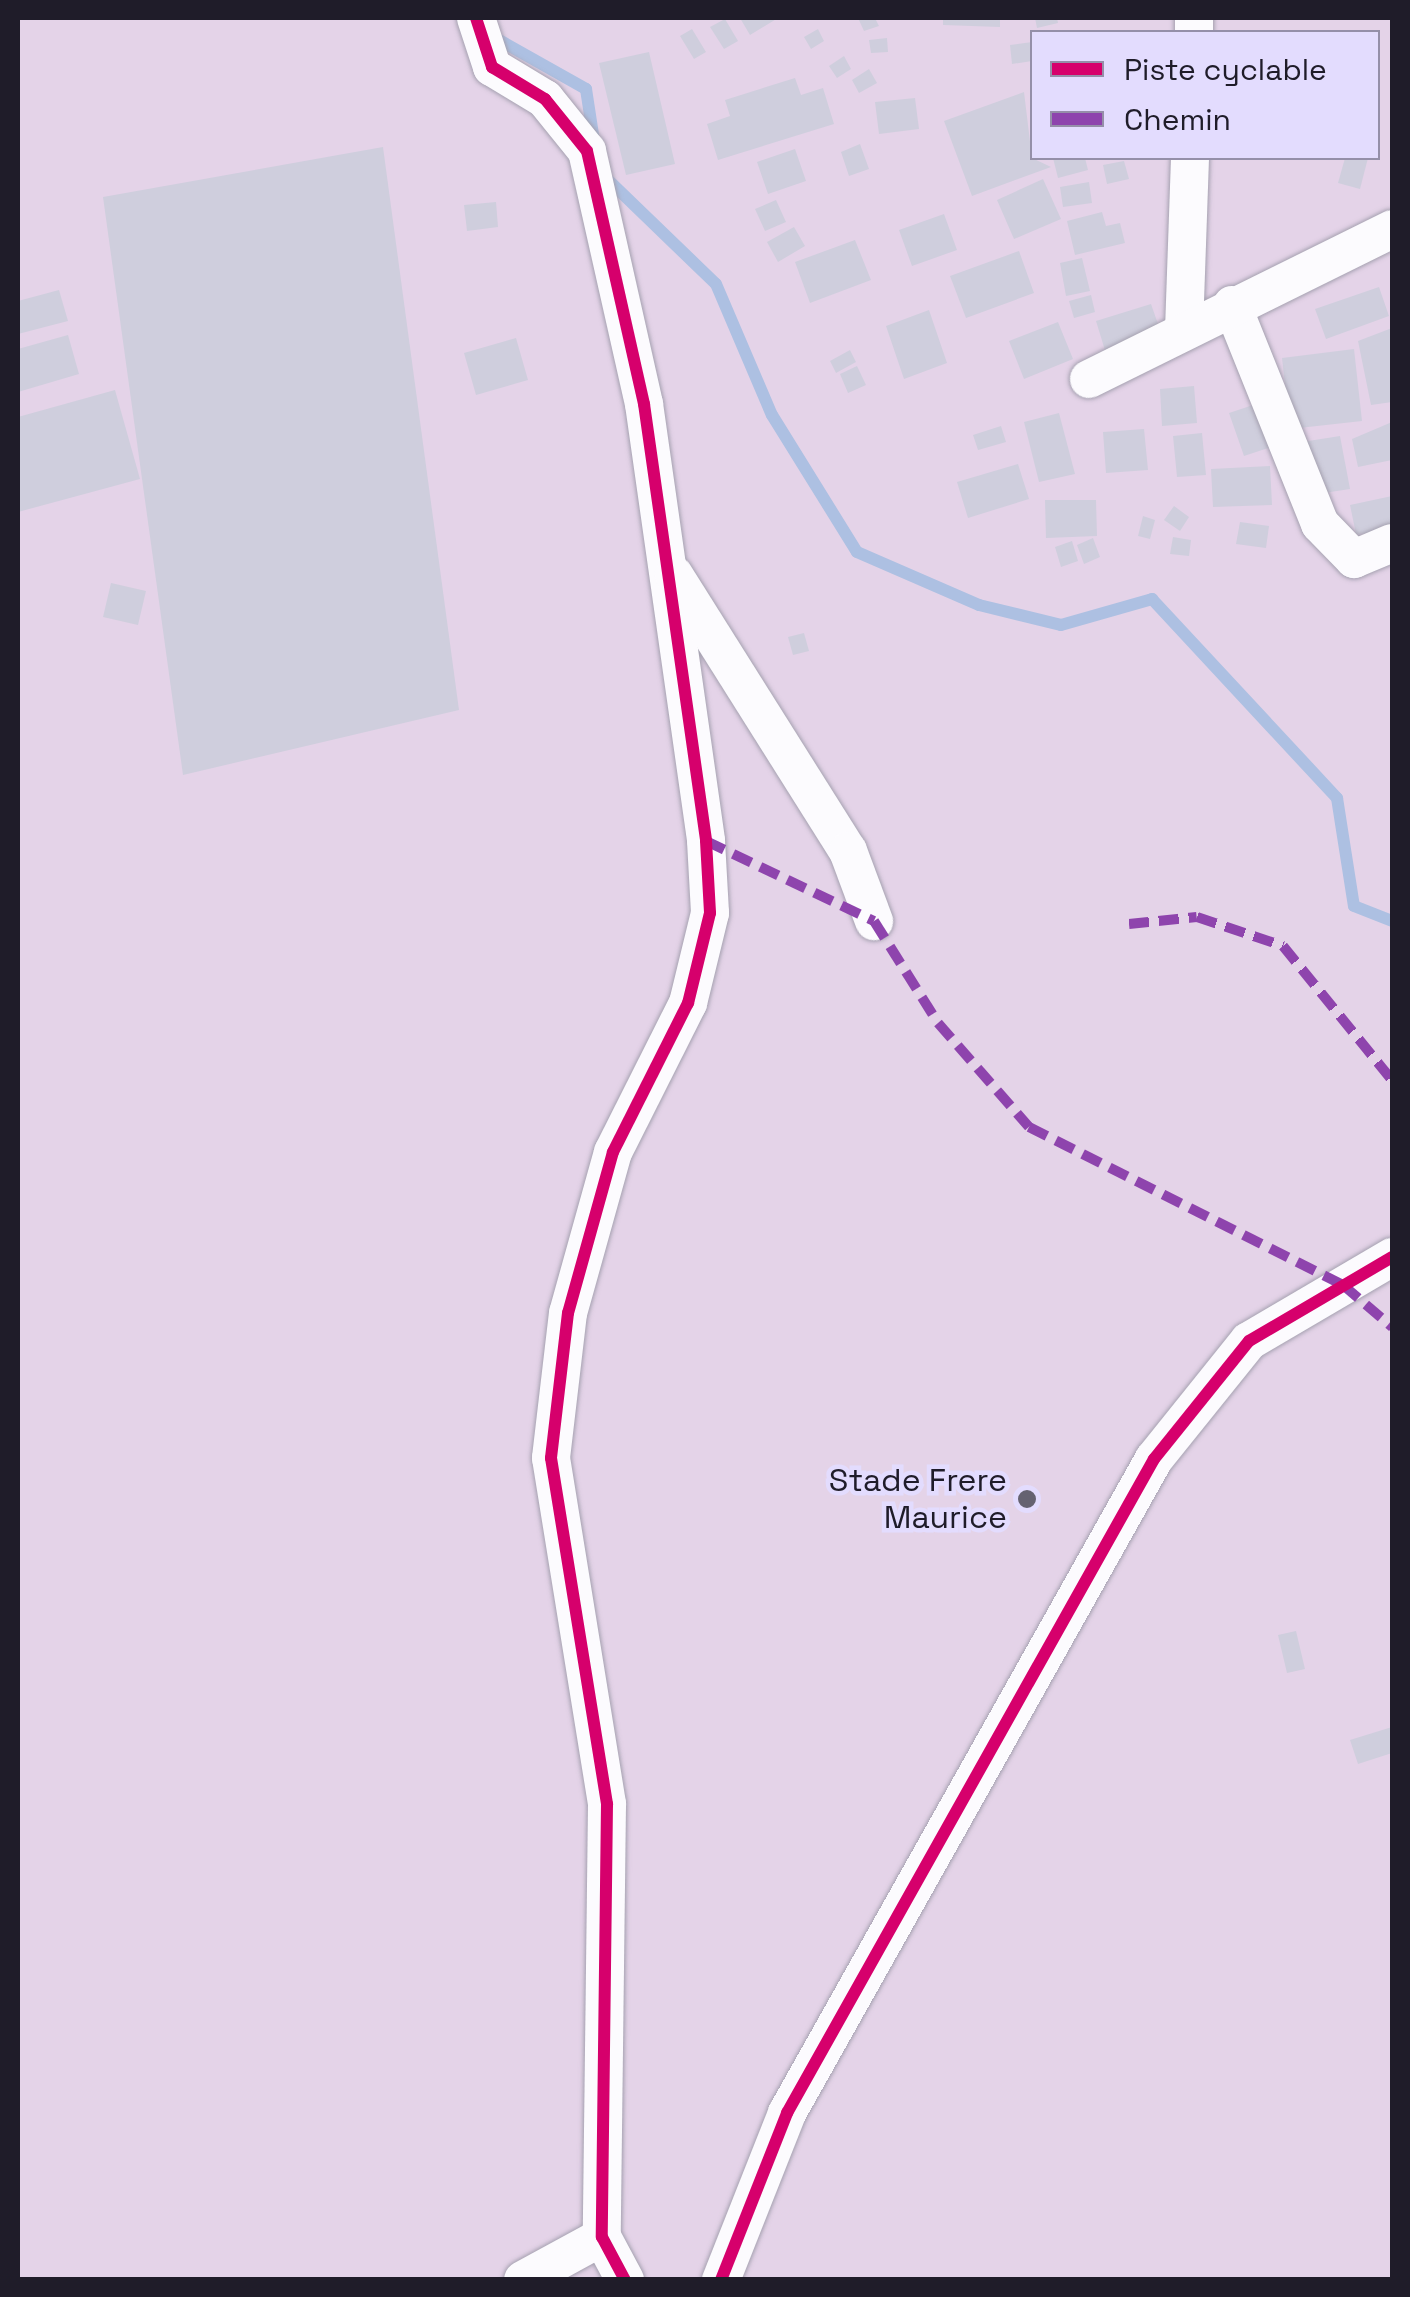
<!DOCTYPE html>
<html>
<head>
<meta charset="utf-8">
<style>
  body { margin:0 }
  #map { position:relative; width:1410px; height:2297px; overflow:hidden; background:#e8e4f6; font-family:"Space Grotesk",sans-serif }
  div>[style] { position:absolute }
  .green>* { inset:0; background:#e4d3e8 }
  .stream>* { height:12px; margin:-6px; padding:0 6px; transform-origin:6px; border-radius:6px; background:#adc0e2 }
  .building>* { inset:0; background:#cfcedd }
  .roads { filter:drop-shadow(0 0 2px #a5a1b0) drop-shadow(0 0 2px #a5a1b0) }
  .street>* { height:38px; margin:-19px; padding:0 19px; transform-origin:19px; border-radius:19px; background:#fcfbfe }
  .quiet>* { height:10px; margin-top:-5px; transform-origin:0; background:repeating-linear-gradient(90deg,#8e44ad 0 20px,transparent 0 30px) }
  .cycleway>* { height:12px; margin:-6px; padding:0 6px; transform-origin:6px; border-radius:6px; background:#d6006c }
  .dots>* { width:28px; height:28px; translate:-50% -50%; box-sizing:border-box; border:5px solid #e3dcfe; border-radius:50% }
  span { translate:-50% -50%; white-space:nowrap; text-align:center; line-height:1.15; -webkit-text-stroke:9px #e3dcfe; paint-order:stroke }
  .poi-label { font-size:32px; color:#1f1c29 }
  .right { translate:-100% -50%; text-align:right }
  .frame { position:absolute; inset:0; border:20px solid #1f1c29; pointer-events:none }
  .legend { position:absolute; left:1030px; top:30px; width:350px; height:130px; box-sizing:border-box; background:#e3dcfe; border:2px solid #958fa9; margin:0; padding:12px 18px; list-style:none; font-size:30px; color:#1f1c29 }
  .legend li { display:flex; align-items:center; gap:20px; height:50px }
  .legend b { width:50px; border:2px solid #958fa9 }
</style>
</head>
<body>
<div id="map">
  <div class="green">
    <i style="clip-path:polygon(evenodd,18px 18px,1392px 18px,1392px 2279px,18px 2279px,18px 18px,1032px 32px,1378px 32px,1378px 158px,1032px 158px,1032px 32px)"></i>
  </div>
  <div class="stream">
    <i style="left:492px;top:36px;width:108px;rotate:29.4deg"></i>
    <i style="left:586px;top:89px;width:53px;rotate:81.3deg"></i>
    <i style="left:602px;top:174px;width:158px;rotate:44deg"></i>
    <i style="left:716px;top:284px;width:142px;rotate:66.9deg"></i>
    <i style="left:772px;top:415px;width:161px;rotate:58.2deg"></i>
    <i style="left:857px;top:552px;width:133px;rotate:23.5deg"></i>
    <i style="left:979px;top:605px;width:84px;rotate:13.7deg"></i>
    <i style="left:1061px;top:625px;width:95px;rotate:-15.9deg"></i>
    <i style="left:1152px;top:599px;width:272px;rotate:47.1deg"></i>
    <i style="left:1337px;top:798px;width:109px;rotate:81.1deg"></i>
    <i style="left:1354px;top:906px;width:41px;rotate:21.5deg"></i>
  </div>
  <div class="building">
    <i style="clip-path:polygon(740px 18px,778px 18px,750px 35px)"></i>
    <i style="clip-path:polygon(858px 18px,875px 18px,879px 26px,864px 31px)"></i>
    <i style="clip-path:polygon(943px 18px,1000px 18px,1000px 27px,943px 25px)"></i>
    <i style="clip-path:polygon(1035px 18px,1057px 18px,1058px 23px,1037px 28px)"></i>
    <i style="clip-path:polygon(725px 19px,738px 41px,724px 49px,710px 27px)"></i>
    <i style="clip-path:polygon(692px 29px,706px 52px,694px 59px,680px 36px)"></i>
    <i style="clip-path:polygon(818px 29px,824px 41px,811px 49px,804px 37px)"></i>
    <i style="clip-path:polygon(887px 38px,888px 52px,871px 53px,869px 40px)"></i>
    <i style="clip-path:polygon(1032px 42px,1032px 61px,1012px 64px,1010px 45px)"></i>
    <i style="clip-path:polygon(649px 52px,675px 164px,626px 175px,599px 63px)"></i>
    <i style="clip-path:polygon(844px 56px,851px 69px,837px 78px,829px 66px)"></i>
    <i style="clip-path:polygon(869px 69px,877px 83px,859px 93px,852px 80px)"></i>
    <i style="clip-path:polygon(795px 78px,801px 95px,823px 88px,834px 124px,718px 160px,707px 124px,730px 116px,725px 100px)"></i>
    <i style="clip-path:polygon(1024px 92px,1032px 158px,1051px 167px,972px 196px,944px 121px)"></i>
    <i style="clip-path:polygon(915px 98px,919px 129px,879px 134px,875px 102px)"></i>
    <i style="clip-path:polygon(860px 144px,869px 169px,849px 176px,841px 152px)"></i>
    <i style="clip-path:polygon(383px 147px,459px 710px,183px 775px,103px 197px)"></i>
    <i style="clip-path:polygon(795px 149px,806px 181px,768px 194px,757px 162px)"></i>
    <i style="clip-path:polygon(1053px 158px,1085px 158px,1088px 170px,1058px 178px)"></i>
    <i style="clip-path:polygon(1345px 158px,1368px 158px,1360px 189px,1338px 183px)"></i>
    <i style="clip-path:polygon(1124px 161px,1129px 179px,1107px 184px,1103px 165px)"></i>
    <i style="clip-path:polygon(1043px 179px,1061px 219px,1014px 239px,997px 200px)"></i>
    <i style="clip-path:polygon(1089px 182px,1092px 203px,1063px 207px,1060px 187px)"></i>
    <i style="clip-path:polygon(776px 200px,786px 222px,765px 231px,755px 209px)"></i>
    <i style="clip-path:polygon(496px 202px,498px 227px,467px 231px,464px 205px)"></i>
    <i style="clip-path:polygon(1102px 212px,1106px 226px,1120px 223px,1125px 243px,1075px 255px,1067px 221px)"></i>
    <i style="clip-path:polygon(944px 214px,957px 250px,912px 266px,899px 230px)"></i>
    <i style="clip-path:polygon(794px 227px,805px 246px,778px 262px,767px 242px)"></i>
    <i style="clip-path:polygon(855px 240px,871px 280px,810px 303px,795px 262px)"></i>
    <i style="clip-path:polygon(1019px 251px,1034px 293px,966px 318px,950px 276px)"></i>
    <i style="clip-path:polygon(1082px 258px,1090px 291px,1066px 296px,1060px 263px)"></i>
    <i style="clip-path:polygon(1379px 287px,1389px 316px,1326px 339px,1315px 309px)"></i>
    <i style="clip-path:polygon(59px 290px,68px 321px,18px 334px,18px 301px)"></i>
    <i style="clip-path:polygon(1091px 295px,1095px 312px,1074px 318px,1069px 301px)"></i>
    <i style="clip-path:polygon(1151px 304px,1164px 341px,1108px 360px,1096px 321px)"></i>
    <i style="clip-path:polygon(929px 310px,947px 363px,904px 379px,886px 326px)"></i>
    <i style="clip-path:polygon(1058px 322px,1073px 359px,1024px 379px,1009px 341px)"></i>
    <i style="clip-path:polygon(1392px 328px,1392px 402px,1371px 405px,1358px 341px)"></i>
    <i style="clip-path:polygon(68px 335px,79px 374px,18px 392px,18px 349px)"></i>
    <i style="clip-path:polygon(516px 338px,528px 380px,476px 395px,464px 353px)"></i>
    <i style="clip-path:polygon(1354px 349px,1362px 421px,1290px 429px,1282px 358px)"></i>
    <i style="clip-path:polygon(850px 350px,856px 362px,836px 373px,830px 361px)"></i>
    <i style="clip-path:polygon(857px 366px,866px 385px,848px 393px,840px 374px)"></i>
    <i style="clip-path:polygon(1194px 386px,1197px 423px,1162px 426px,1160px 389px)"></i>
    <i style="clip-path:polygon(115px 390px,140px 479px,18px 512px,18px 417px)"></i>
    <i style="clip-path:polygon(1268px 400px,1283px 443px,1244px 456px,1229px 413px)"></i>
    <i style="clip-path:polygon(1059px 413px,1075px 474px,1039px 482px,1024px 422px)"></i>
    <i style="clip-path:polygon(1392px 422px,1392px 460px,1358px 467px,1352px 439px)"></i>
    <i style="clip-path:polygon(1001px 426px,1006px 442px,978px 450px,973px 435px)"></i>
    <i style="clip-path:polygon(1144px 429px,1148px 470px,1106px 473px,1103px 432px)"></i>
    <i style="clip-path:polygon(1202px 433px,1206px 475px,1177px 477px,1173px 436px)"></i>
    <i style="clip-path:polygon(1340px 436px,1350px 489px,1311px 495px,1302px 442px)"></i>
    <i style="clip-path:polygon(1018px 464px,1029px 499px,968px 518px,957px 482px)"></i>
    <i style="clip-path:polygon(1270px 466px,1272px 505px,1213px 507px,1211px 469px)"></i>
    <i style="clip-path:polygon(1392px 496px,1392px 532px,1356px 534px,1350px 505px)"></i>
    <i style="clip-path:polygon(1045px 500px,1096px 500px,1097px 536px,1046px 538px)"></i>
    <i style="clip-path:polygon(1174px 506px,1189px 517px,1180px 531px,1164px 520px)"></i>
    <i style="clip-path:polygon(1143px 516px,1155px 520px,1150px 539px,1138px 536px)"></i>
    <i style="clip-path:polygon(1240px 522px,1269px 526px,1266px 548px,1236px 544px)"></i>
    <i style="clip-path:polygon(1173px 537px,1191px 540px,1189px 556px,1170px 554px)"></i>
    <i style="clip-path:polygon(1093px 538px,1100px 557px,1084px 564px,1077px 545px)"></i>
    <i style="clip-path:polygon(1072px 541px,1078px 561px,1061px 567px,1055px 547px)"></i>
    <i style="clip-path:polygon(111px 583px,146px 591px,138px 625px,103px 617px)"></i>
    <i style="clip-path:polygon(804px 633px,809px 651px,793px 655px,788px 637px)"></i>
    <i style="clip-path:polygon(1296px 1631px,1305px 1669px,1287px 1673px,1278px 1635px)"></i>
    <i style="clip-path:polygon(1392px 1727px,1392px 1753px,1358px 1764px,1350px 1740px)"></i>
  </div>
  <div class="roads">
    <div class="street">
      <i style="left:476px;top:18px;width:52px;rotate:71.9deg"></i>
      <i style="left:492px;top:67px;width:62px;rotate:31.1deg"></i>
      <i style="left:545px;top:99px;width:67px;rotate:51.1deg"></i>
      <i style="left:587px;top:151px;width:259px;rotate:77.3deg"></i>
      <i style="left:644px;top:404px;width:441px;rotate:81.9deg"></i>
      <i style="left:706px;top:841px;width:72px;rotate:86.8deg"></i>
      <i style="left:710px;top:913px;width:93px;rotate:103.7deg"></i>
      <i style="left:688px;top:1003px;width:167px;rotate:116.7deg"></i>
      <i style="left:613px;top:1152px;width:167px;rotate:105.6deg"></i>
      <i style="left:568px;top:1313px;width:146px;rotate:96.7deg"></i>
      <i style="left:551px;top:1458px;width:351px;rotate:80.8deg"></i>
      <i style="left:607px;top:1804px;width:433px;rotate:90.7deg"></i>
      <i style="left:602px;top:2237px;width:49px;rotate:61.9deg"></i>
      <i style="left:1194px;top:32px;width:14px;rotate:-90deg"></i>
      <i style="left:1232px;top:305px;width:236px;rotate:68.1deg"></i>
      <i style="left:1320px;top:524px;width:49px;rotate:45.8deg"></i>
      <i style="left:1354px;top:559px;width:41px;rotate:-22.8deg"></i>
      <i style="left:1184px;top:330px;width:172px;rotate:-88deg"></i>
      <i style="left:1089px;top:379px;width:338px;rotate:-26.3deg"></i>
      <i style="left:674px;top:575px;width:326px;rotate:57.8deg"></i>
      <i style="left:848px;top:851px;width:75px;rotate:69.6deg"></i>
      <i style="left:523px;top:2280px;width:90px;rotate:-28.6deg"></i>
      <i style="left:721px;top:2280px;width:180px;rotate:-68.4deg"></i>
      <i style="left:787px;top:2113px;width:750px;rotate:-60.7deg"></i>
      <i style="left:1154px;top:1459px;width:151px;rotate:-51.2deg"></i>
      <i style="left:1249px;top:1341px;width:166px;rotate:-30.4deg"></i>
    </div>
  </div>
  <div class="quiet">
    <i style="left:706px;top:841px;width:186px;rotate:25.5deg"></i>
    <i style="left:874px;top:921px;width:120px;rotate:57.9deg"></i>
    <i style="left:938px;top:1023px;width:138px;rotate:48.8deg"></i>
    <i style="left:1029px;top:1127px;width:352px;rotate:26.7deg"></i>
    <i style="left:1343px;top:1285px;width:65px;rotate:40.6deg"></i>
    <i style="left:1129px;top:924px;width:68px;rotate:-5.9deg"></i>
    <i style="left:1197px;top:917px;width:91px;rotate:18.6deg"></i>
    <i style="left:1283px;top:946px;width:173px;rotate:50.9deg"></i>
  </div>
  <div class="cycleway">
    <i style="left:476px;top:18px;width:52px;rotate:71.9deg"></i>
    <i style="left:492px;top:67px;width:62px;rotate:31.1deg"></i>
    <i style="left:545px;top:99px;width:67px;rotate:51.1deg"></i>
    <i style="left:587px;top:151px;width:259px;rotate:77.3deg"></i>
    <i style="left:644px;top:404px;width:441px;rotate:81.9deg"></i>
    <i style="left:706px;top:841px;width:72px;rotate:86.8deg"></i>
    <i style="left:710px;top:913px;width:93px;rotate:103.7deg"></i>
    <i style="left:688px;top:1003px;width:167px;rotate:116.7deg"></i>
    <i style="left:613px;top:1152px;width:167px;rotate:105.6deg"></i>
    <i style="left:568px;top:1313px;width:146px;rotate:96.7deg"></i>
    <i style="left:551px;top:1458px;width:351px;rotate:80.8deg"></i>
    <i style="left:607px;top:1804px;width:433px;rotate:90.7deg"></i>
    <i style="left:602px;top:2237px;width:49px;rotate:61.9deg"></i>
    <i style="left:721px;top:2280px;width:180px;rotate:-68.4deg"></i>
    <i style="left:787px;top:2113px;width:750px;rotate:-60.7deg"></i>
    <i style="left:1154px;top:1459px;width:151px;rotate:-51.2deg"></i>
    <i style="left:1249px;top:1341px;width:166px;rotate:-30.4deg"></i>
  </div>
  <div class="dots">
    <i style="left:1027px;top:1499px;background:#656271"></i>
  </div>
  <div class="poi-label">
    <span class="right" style="left:1007px;top:1499px">Stade Frere<br>Maurice</span>
  </div>
  <div class="frame"></div>
  <ul class="legend">
  <li><b style="height:12px;background:#d6006c"></b>Piste cyclable</li>
  <li><b style="height:12px;background:#8e44ad"></b>Chemin</li>
  </ul>
</div>
</body>
</html>
